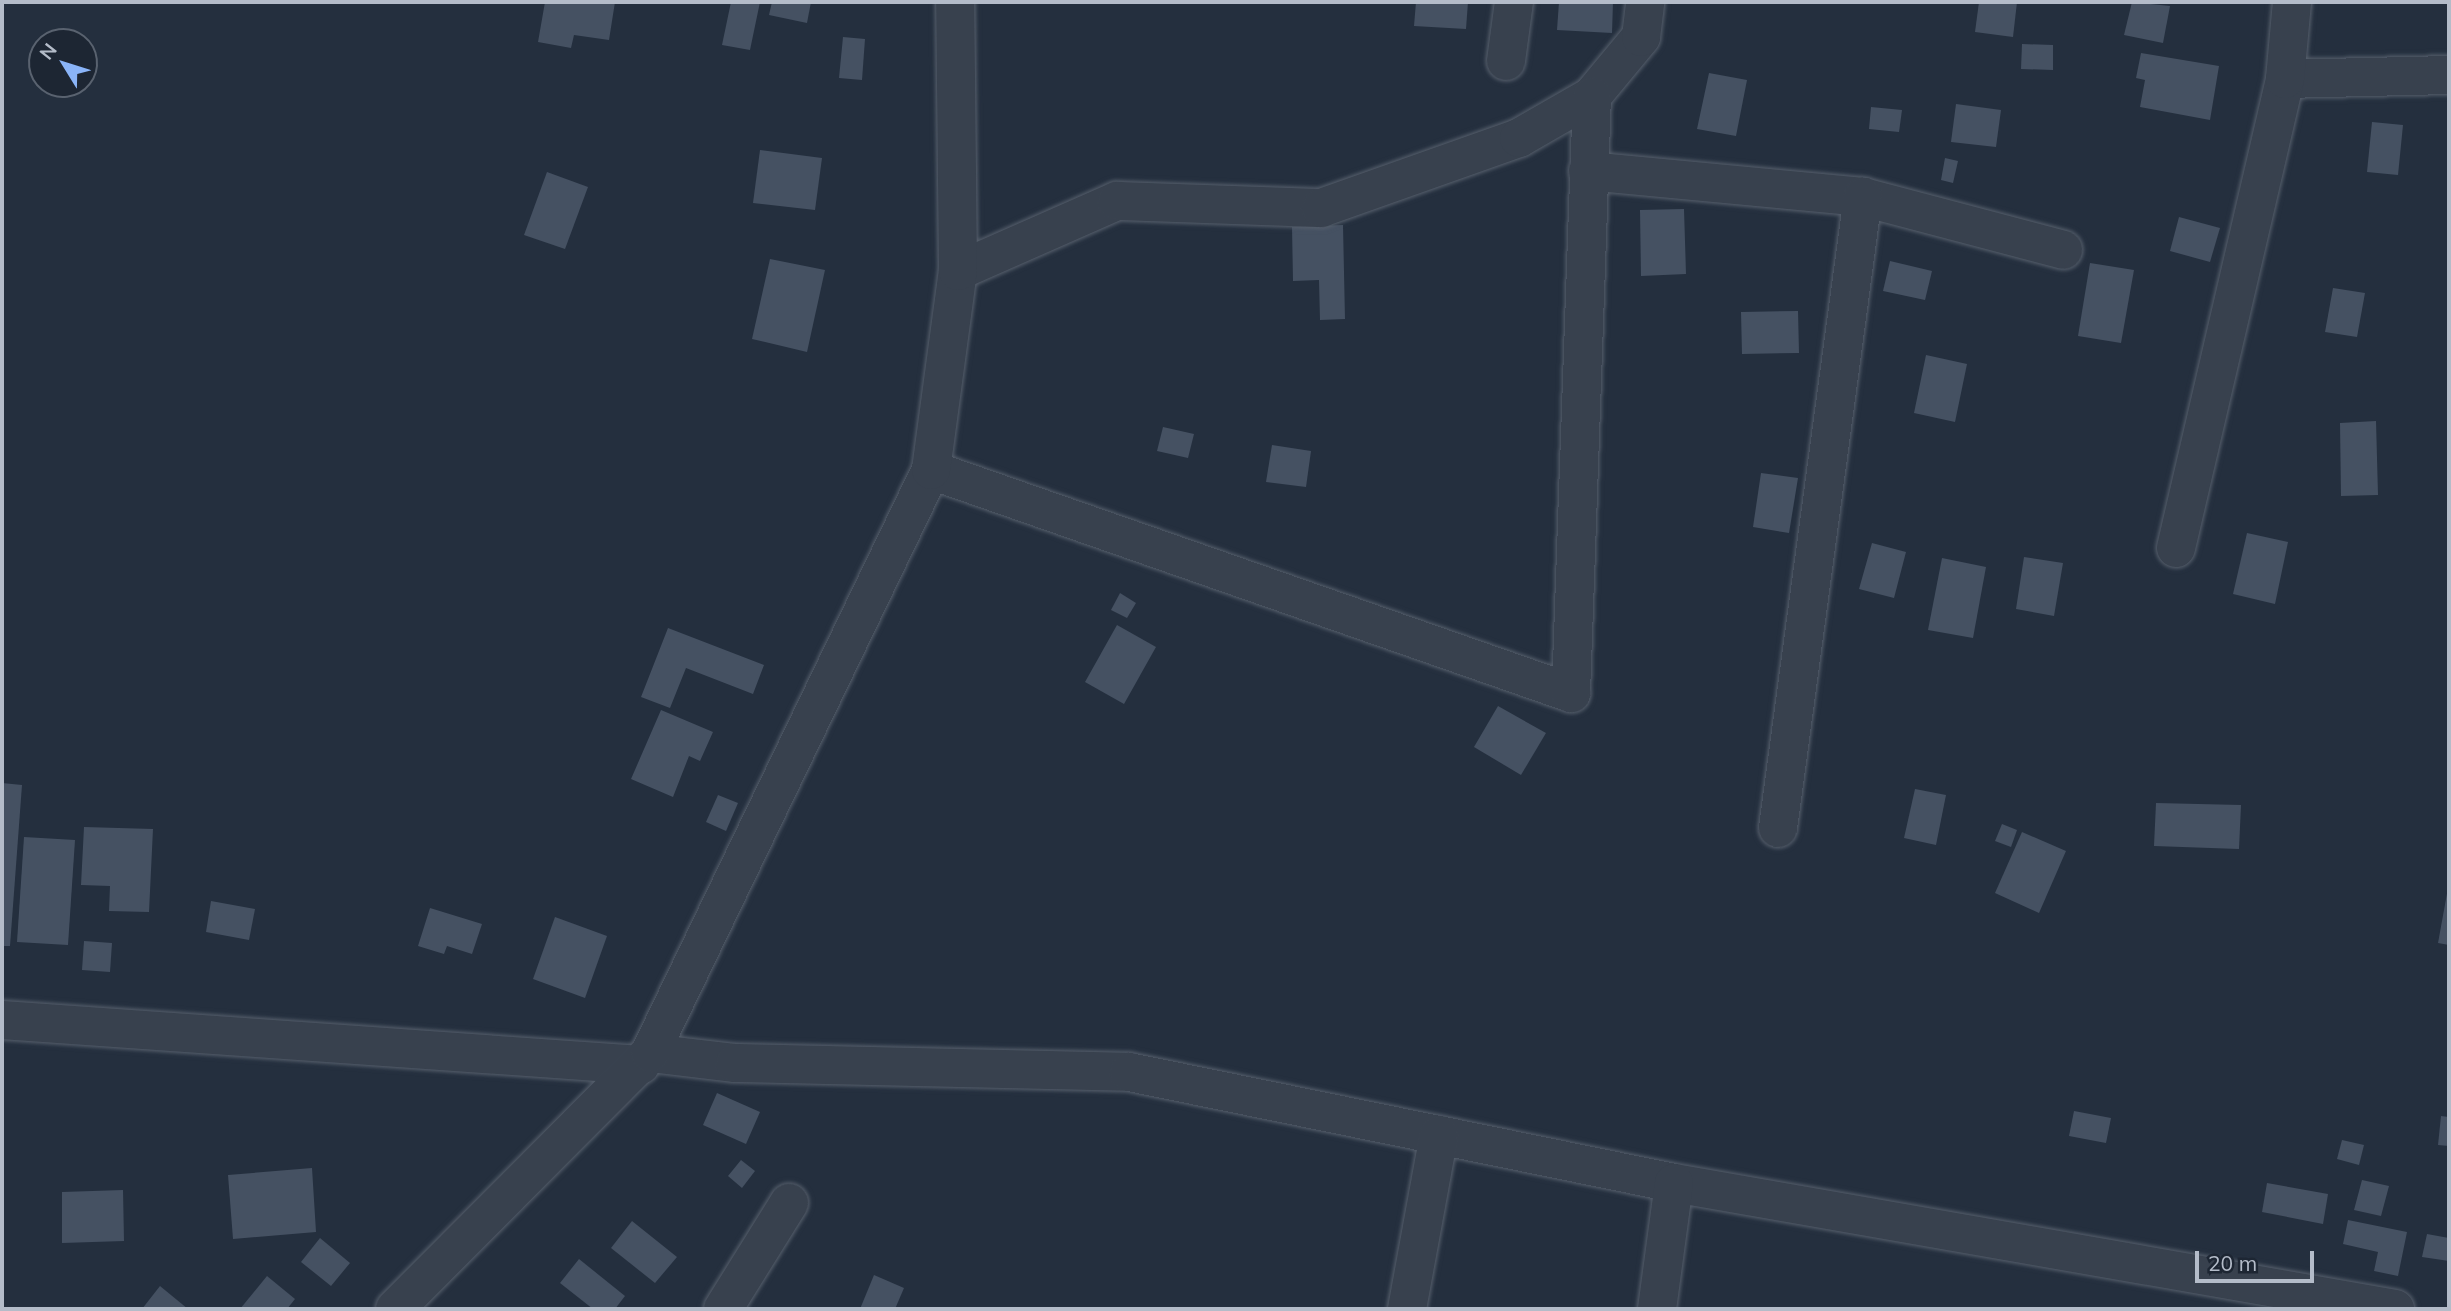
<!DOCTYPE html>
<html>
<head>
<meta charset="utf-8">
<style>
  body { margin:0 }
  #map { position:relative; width:2451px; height:1311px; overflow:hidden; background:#242f3e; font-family:Mulish,sans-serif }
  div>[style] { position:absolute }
  .building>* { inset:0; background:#455162 }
  .roads { filter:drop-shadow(0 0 2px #565f6c) drop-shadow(0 0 2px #565f6c) }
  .minor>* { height:38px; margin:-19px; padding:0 19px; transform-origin:19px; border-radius:19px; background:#38414e }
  span { translate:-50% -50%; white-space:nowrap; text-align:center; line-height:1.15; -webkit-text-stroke:5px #1d2633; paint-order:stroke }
  .frame { position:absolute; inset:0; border:4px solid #b4bcc9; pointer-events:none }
  .north { position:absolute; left:28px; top:28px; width:70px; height:70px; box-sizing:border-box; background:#1d2633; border:2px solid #59626f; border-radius:50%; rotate:308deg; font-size:19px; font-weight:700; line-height:28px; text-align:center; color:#b4bcc9 }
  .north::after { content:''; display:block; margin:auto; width:24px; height:32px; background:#8ab4f8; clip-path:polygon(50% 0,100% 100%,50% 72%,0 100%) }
  .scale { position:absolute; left:2195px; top:1251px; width:119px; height:32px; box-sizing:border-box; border:4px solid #b4bcc9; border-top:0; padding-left:9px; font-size:21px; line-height:24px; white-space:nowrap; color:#b4bcc9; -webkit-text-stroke:5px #1d2633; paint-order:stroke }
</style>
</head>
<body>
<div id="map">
  <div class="building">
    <i style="clip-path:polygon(545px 2px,615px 2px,609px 40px,574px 35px,571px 48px,538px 42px)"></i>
    <i style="clip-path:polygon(731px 2px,760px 2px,750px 50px,722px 45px)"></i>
    <i style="clip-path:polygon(772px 2px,811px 2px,807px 23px,769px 15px)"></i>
    <i style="clip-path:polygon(1416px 2px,1468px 2px,1466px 29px,1414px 26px)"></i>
    <i style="clip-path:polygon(1559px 2px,1613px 2px,1612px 33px,1557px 30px)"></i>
    <i style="clip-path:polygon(1979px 2px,2017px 2px,2013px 37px,1975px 32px)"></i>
    <i style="clip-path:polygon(2132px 2px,2170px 6px,2163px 43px,2124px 35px)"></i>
    <i style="clip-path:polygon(843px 37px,865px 39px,862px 80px,839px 78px)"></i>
    <i style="clip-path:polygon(2022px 44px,2053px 45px,2053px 70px,2021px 69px)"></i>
    <i style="clip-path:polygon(2141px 53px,2219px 66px,2210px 120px,2140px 107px,2145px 80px,2136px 78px)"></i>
    <i style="clip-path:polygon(1709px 73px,1747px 80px,1736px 136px,1697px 129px)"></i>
    <i style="clip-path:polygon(1956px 104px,2001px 110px,1996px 147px,1951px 142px)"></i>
    <i style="clip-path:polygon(1871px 107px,1902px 110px,1899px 132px,1869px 129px)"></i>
    <i style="clip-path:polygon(2372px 122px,2403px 125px,2398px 175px,2367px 172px)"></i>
    <i style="clip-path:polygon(760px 150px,822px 158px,815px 210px,753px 203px)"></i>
    <i style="clip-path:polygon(1945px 158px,1958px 161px,1953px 183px,1941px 180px)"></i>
    <i style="clip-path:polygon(547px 172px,588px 187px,565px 249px,524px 235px)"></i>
    <i style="clip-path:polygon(1684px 209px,1686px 274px,1641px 276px,1640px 210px)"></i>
    <i style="clip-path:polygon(2179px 217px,2220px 228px,2210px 262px,2170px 251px)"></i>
    <i style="clip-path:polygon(1343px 225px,1345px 319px,1320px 320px,1319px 280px,1293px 281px,1292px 227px)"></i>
    <i style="clip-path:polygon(770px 259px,825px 270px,807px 352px,752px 339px)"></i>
    <i style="clip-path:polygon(1890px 261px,1932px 271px,1925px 300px,1883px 291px)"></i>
    <i style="clip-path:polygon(2090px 263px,2134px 270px,2121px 343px,2078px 336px)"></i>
    <i style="clip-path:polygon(2333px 288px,2365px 293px,2357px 337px,2325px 332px)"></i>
    <i style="clip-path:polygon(1798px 311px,1799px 353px,1742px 354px,1741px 312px)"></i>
    <i style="clip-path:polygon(1926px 355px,1967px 364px,1955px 422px,1914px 413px)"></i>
    <i style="clip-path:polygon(2376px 421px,2378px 495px,2341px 496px,2340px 423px)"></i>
    <i style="clip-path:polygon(1163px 427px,1194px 434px,1188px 458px,1157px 451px)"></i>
    <i style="clip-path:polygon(1272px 445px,1311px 451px,1306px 487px,1266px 482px)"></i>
    <i style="clip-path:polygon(1761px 473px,1798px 478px,1789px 533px,1753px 527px)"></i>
    <i style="clip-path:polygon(2247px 533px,2288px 542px,2275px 604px,2233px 594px)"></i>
    <i style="clip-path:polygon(1872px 543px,1906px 552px,1894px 598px,1859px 589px)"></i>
    <i style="clip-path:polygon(2024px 557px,2063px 563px,2054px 616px,2016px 609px)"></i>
    <i style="clip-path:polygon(1942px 558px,1986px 567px,1973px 638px,1928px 630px)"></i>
    <i style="clip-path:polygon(1120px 593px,1136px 603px,1127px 618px,1111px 610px)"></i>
    <i style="clip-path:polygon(1117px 625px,1156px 647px,1124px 704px,1085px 682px)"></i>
    <i style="clip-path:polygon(668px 628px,764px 665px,753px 694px,686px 668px,670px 708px,641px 697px)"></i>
    <i style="clip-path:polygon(1498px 706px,1546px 733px,1521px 775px,1474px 747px)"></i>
    <i style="clip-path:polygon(661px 710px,713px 732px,700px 761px,689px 756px,673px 797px,631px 779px)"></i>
    <i style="clip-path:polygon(2px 783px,22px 785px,10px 946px,2px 946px)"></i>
    <i style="clip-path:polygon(1915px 789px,1946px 795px,1936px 845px,1904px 838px)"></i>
    <i style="clip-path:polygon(718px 795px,738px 803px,726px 831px,706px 822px)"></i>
    <i style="clip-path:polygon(2156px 803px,2241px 805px,2239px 849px,2154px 846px)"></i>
    <i style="clip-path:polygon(2002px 824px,2017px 830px,2011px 847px,1995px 841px)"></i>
    <i style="clip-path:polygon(84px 827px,153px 829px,149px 912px,109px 911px,110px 886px,81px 885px)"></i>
    <i style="clip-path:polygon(2022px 832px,2066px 851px,2039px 913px,1995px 893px)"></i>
    <i style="clip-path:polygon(24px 837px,75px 840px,68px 945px,17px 942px)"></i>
    <i style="clip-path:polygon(2448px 888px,2449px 888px,2449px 945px,2438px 943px)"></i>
    <i style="clip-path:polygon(211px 901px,255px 909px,249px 940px,206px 932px)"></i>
    <i style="clip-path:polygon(430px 908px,482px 924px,472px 954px,447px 946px,444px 954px,418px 946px)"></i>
    <i style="clip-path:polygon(555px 917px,607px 936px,585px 998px,533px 979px)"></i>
    <i style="clip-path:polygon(84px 941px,112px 943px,110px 972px,82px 970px)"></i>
    <i style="clip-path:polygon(717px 1093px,760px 1112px,746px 1144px,703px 1125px)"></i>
    <i style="clip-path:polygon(2074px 1111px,2111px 1118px,2106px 1143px,2069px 1136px)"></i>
    <i style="clip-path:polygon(2441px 1116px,2449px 1117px,2449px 1146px,2438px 1145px)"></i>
    <i style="clip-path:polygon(2342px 1140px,2364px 1145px,2359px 1165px,2337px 1159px)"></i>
    <i style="clip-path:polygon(741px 1160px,755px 1171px,742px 1188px,728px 1176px)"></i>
    <i style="clip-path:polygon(312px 1168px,316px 1232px,233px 1239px,228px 1175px)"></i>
    <i style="clip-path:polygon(2362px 1180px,2389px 1186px,2381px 1216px,2354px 1210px)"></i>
    <i style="clip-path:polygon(2267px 1183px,2328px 1194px,2323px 1224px,2262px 1212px)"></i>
    <i style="clip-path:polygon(123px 1190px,124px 1241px,62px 1243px,62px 1192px)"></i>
    <i style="clip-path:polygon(2348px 1220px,2407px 1232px,2398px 1276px,2374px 1271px,2378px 1252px,2343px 1244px)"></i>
    <i style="clip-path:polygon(632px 1221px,677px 1257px,655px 1283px,611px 1248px)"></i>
    <i style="clip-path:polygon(2427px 1234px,2449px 1238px,2449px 1261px,2422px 1257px)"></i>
    <i style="clip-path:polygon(320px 1238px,350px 1263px,331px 1286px,301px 1262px)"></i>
    <i style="clip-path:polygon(579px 1259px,625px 1296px,615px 1309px,593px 1309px,560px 1283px)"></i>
    <i style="clip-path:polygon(874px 1275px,904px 1288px,895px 1309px,860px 1309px)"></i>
    <i style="clip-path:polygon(267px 1276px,295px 1299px,287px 1309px,240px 1309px)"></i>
    <i style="clip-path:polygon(160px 1286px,188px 1309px,142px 1309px)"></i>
  </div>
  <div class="roads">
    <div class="minor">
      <i style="left:1506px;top:61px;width:60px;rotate:-82.3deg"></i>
      <i style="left:2285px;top:79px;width:164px;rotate:-1.4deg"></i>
      <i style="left:1588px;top:171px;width:276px;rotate:5.4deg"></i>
      <i style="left:1863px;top:197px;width:207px;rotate:14.8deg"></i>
      <i style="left:958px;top:271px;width:174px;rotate:-23.8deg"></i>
      <i style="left:1117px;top:201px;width:204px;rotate:2deg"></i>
      <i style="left:1321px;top:208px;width:210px;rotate:-19.5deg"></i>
      <i style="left:1519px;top:138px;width:84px;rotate:-29.9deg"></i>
      <i style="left:1592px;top:96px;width:77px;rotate:-50.3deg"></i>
      <i style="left:1641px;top:37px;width:35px;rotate:-83deg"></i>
      <i style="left:931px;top:470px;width:678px;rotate:19.21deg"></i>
      <i style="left:1571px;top:693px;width:597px;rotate:-87.99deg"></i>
      <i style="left:2176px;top:548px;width:481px;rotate:-76.9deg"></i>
      <i style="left:2285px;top:79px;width:77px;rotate:-84.8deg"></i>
      <i style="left:1778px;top:828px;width:637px;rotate:-82.33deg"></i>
      <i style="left:2px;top:1020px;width:640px;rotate:4.03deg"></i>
      <i style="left:650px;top:1053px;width:86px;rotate:6.7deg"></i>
      <i style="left:735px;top:1063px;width:394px;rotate:1.3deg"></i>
      <i style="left:1129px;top:1072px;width:556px;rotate:11.51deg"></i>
      <i style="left:1674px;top:1183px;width:732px;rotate:9.91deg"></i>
      <i style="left:395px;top:1309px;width:361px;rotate:-45.1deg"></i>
      <i style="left:650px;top:1053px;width:647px;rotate:-64.27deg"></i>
      <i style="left:931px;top:470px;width:201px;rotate:-82.3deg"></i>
      <i style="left:958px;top:271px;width:269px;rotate:-90.6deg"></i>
      <i style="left:723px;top:1309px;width:125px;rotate:-58.1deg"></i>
      <i style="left:1407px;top:1309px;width:177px;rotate:-79.6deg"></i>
      <i style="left:1657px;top:1309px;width:127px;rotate:-82.3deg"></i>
    </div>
  </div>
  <div class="frame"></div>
  <div class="north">N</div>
  <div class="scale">20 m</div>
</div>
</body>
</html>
